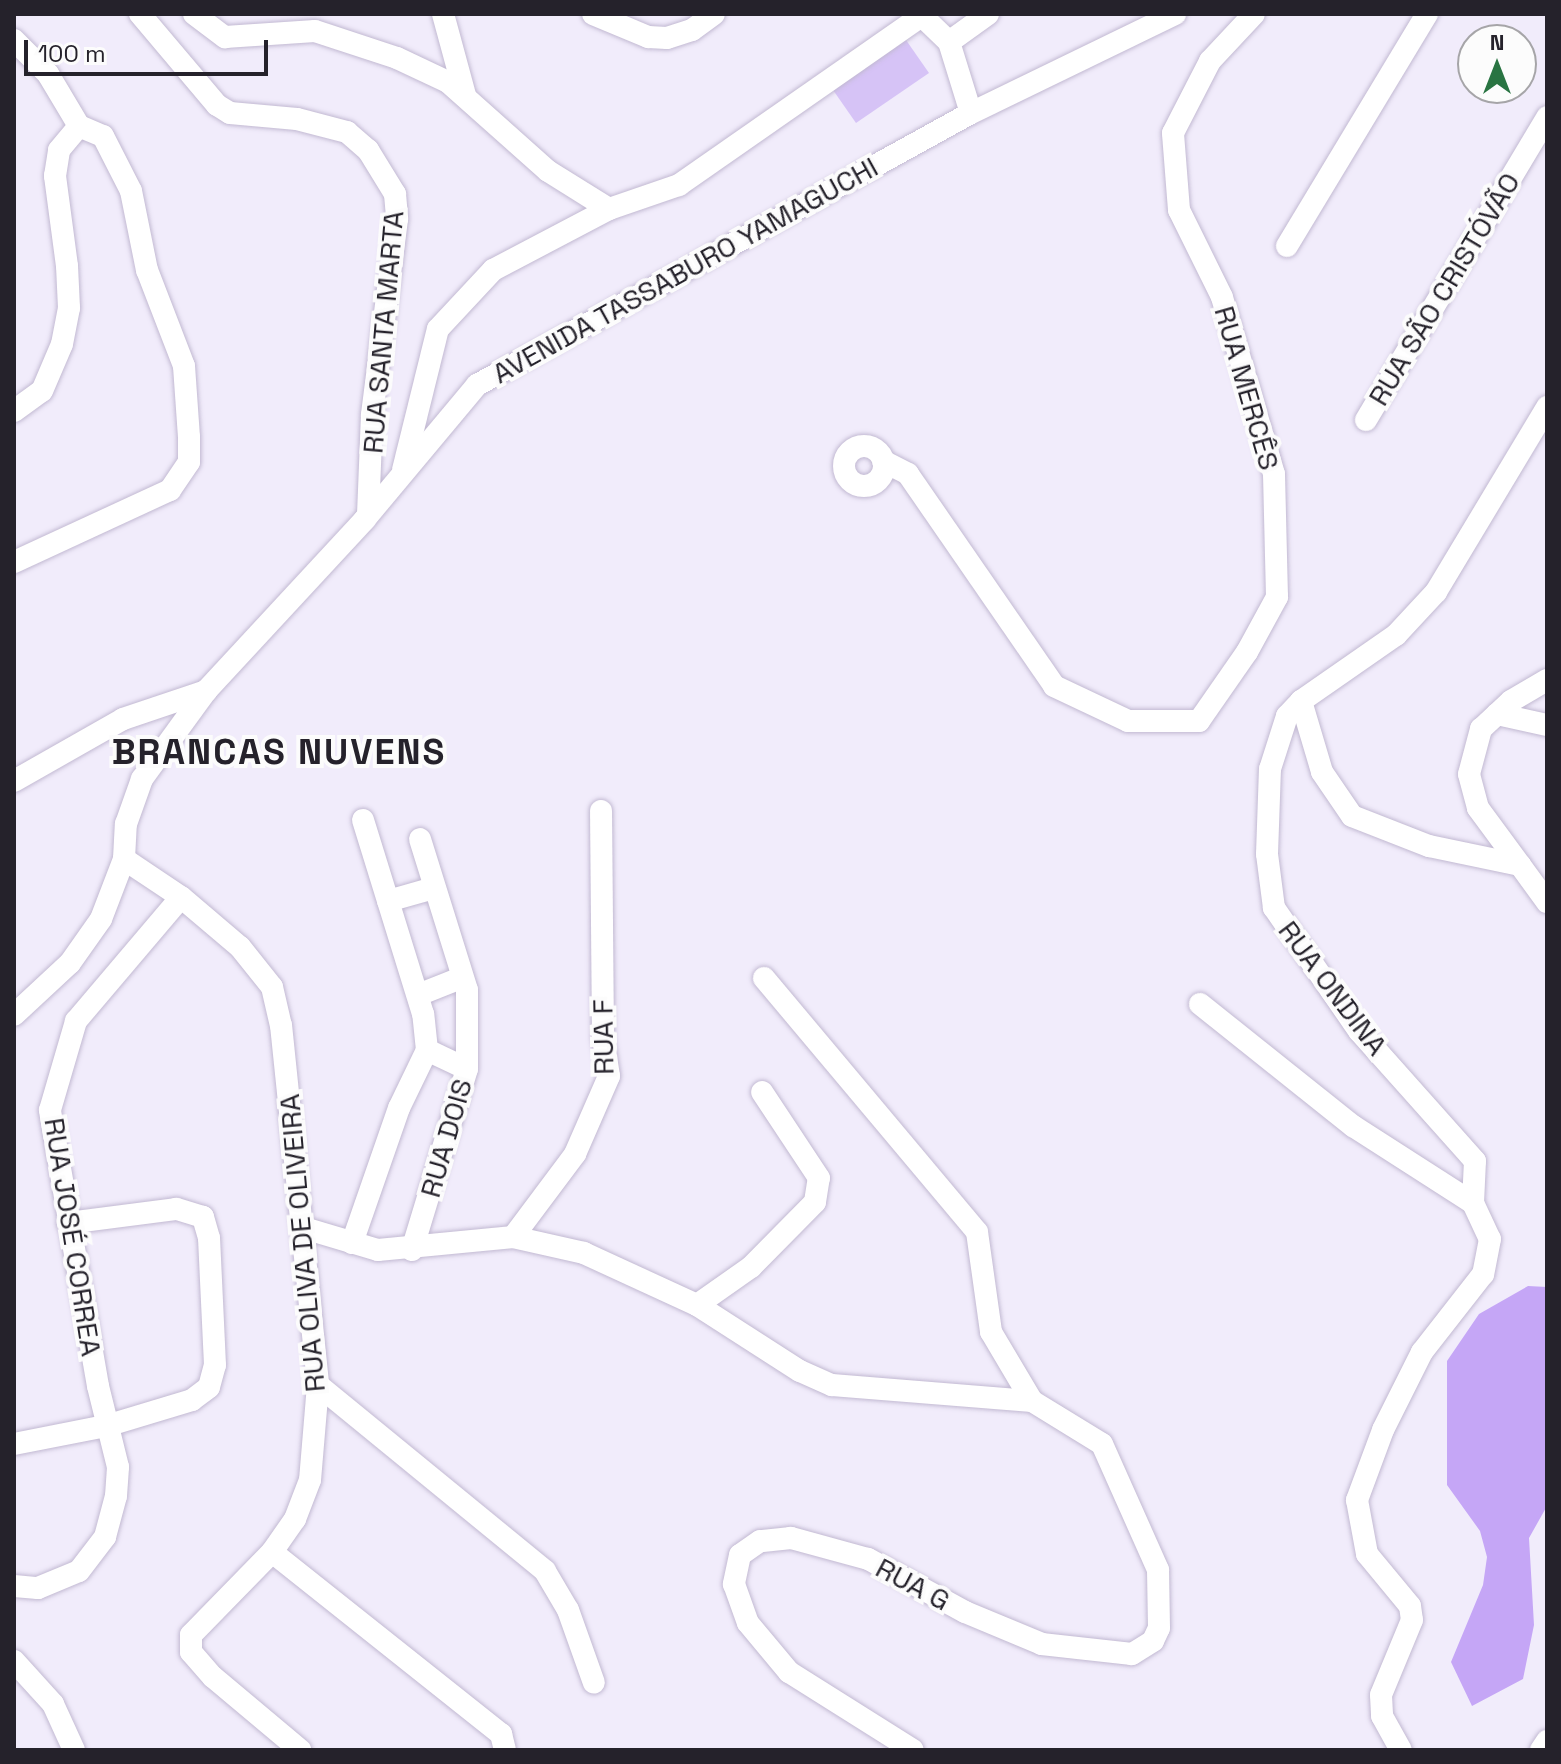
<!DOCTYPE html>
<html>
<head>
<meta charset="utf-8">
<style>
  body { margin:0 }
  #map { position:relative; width:1561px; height:1764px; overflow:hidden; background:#f1ecfb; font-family:"Space Grotesk",sans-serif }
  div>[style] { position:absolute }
  .green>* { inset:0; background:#d6c3f6 }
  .forest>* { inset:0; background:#c5a6f6 }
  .roads { filter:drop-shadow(0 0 2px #c2b9d2) drop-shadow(0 0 2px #c2b9d2) }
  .minor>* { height:22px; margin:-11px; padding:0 11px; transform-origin:11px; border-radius:11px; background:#fff }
  .minor>.ring { margin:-11px; padding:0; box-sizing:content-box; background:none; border:22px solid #fff; border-radius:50% }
  span { translate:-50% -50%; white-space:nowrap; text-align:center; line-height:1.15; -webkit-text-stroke:8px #fcfcfc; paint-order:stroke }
  .street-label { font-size:28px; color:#25222b }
  .district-label { font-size:36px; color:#25222b; font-weight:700; letter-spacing:2px }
  .frame { position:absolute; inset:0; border:16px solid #25222b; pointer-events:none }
  .north { position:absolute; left:1457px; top:24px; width:80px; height:80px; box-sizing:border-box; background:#fcfcfc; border:2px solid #a6a5a8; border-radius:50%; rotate:0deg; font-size:22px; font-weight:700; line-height:32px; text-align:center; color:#25222b }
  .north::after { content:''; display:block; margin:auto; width:28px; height:36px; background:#297442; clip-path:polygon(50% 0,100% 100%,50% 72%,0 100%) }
  .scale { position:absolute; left:24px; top:40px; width:244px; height:36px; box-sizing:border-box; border:4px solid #25222b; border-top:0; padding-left:10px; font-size:24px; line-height:28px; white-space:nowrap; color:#25222b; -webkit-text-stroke:6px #fcfcfc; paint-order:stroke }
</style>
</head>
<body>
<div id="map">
  <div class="green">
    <i style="clip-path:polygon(906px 40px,929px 73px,856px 123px,833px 90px)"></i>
  </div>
  <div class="forest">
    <i style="clip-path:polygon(1528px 1286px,1547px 1287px,1547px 1506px,1529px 1538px,1534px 1625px,1523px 1679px,1472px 1706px,1451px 1662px,1483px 1585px,1487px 1557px,1480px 1531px,1447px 1485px,1447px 1361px,1479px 1314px)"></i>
  </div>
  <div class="roads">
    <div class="minor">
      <i style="left:140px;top:14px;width:119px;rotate:49.8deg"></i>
      <i style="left:217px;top:105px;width:15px;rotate:32deg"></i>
      <i style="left:230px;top:113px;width:67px;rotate:5.1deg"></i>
      <i style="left:297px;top:119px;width:52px;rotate:14.6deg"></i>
      <i style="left:347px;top:132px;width:28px;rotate:41deg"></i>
      <i style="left:368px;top:150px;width:52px;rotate:58.5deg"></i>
      <i style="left:395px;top:194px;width:25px;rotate:85deg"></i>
      <i style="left:397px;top:219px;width:198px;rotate:97.3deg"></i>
      <i style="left:372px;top:415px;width:100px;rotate:92.3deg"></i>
      <i style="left:194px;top:14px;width:39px;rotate:37deg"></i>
      <i style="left:225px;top:37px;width:90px;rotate:-3.8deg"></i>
      <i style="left:315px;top:31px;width:86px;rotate:18.2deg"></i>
      <i style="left:397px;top:58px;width:56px;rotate:25.2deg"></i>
      <i style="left:448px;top:82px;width:134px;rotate:41.7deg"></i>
      <i style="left:548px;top:171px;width:72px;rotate:31.9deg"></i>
      <i style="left:443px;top:14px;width:84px;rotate:74.8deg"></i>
      <i style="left:593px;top:14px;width:60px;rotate:22.7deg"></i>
      <i style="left:648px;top:37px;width:19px;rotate:3deg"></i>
      <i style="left:667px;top:38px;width:26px;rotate:-18deg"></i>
      <i style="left:692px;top:30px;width:27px;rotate:-36deg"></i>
      <i style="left:920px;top:14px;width:40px;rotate:44deg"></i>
      <i style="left:949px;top:42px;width:74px;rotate:72.8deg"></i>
      <i style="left:14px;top:40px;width:48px;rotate:45deg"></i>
      <i style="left:48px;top:74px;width:61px;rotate:59.2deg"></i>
      <i style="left:79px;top:126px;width:26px;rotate:23deg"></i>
      <i style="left:103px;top:136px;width:62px;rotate:63deg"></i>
      <i style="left:131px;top:191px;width:81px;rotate:78.6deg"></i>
      <i style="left:147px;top:270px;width:103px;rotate:68.9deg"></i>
      <i style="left:184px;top:366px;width:71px;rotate:86deg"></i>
      <i style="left:189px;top:437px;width:25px;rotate:90deg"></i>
      <i style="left:189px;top:462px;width:34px;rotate:124deg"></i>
      <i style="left:170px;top:490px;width:172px;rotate:155.2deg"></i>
      <i style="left:949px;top:42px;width:48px;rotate:-35.7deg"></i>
      <i style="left:1287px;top:246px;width:271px;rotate:-58.9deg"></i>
      <i style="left:14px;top:411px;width:34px;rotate:-36deg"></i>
      <i style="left:42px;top:391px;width:51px;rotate:-66.9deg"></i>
      <i style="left:62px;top:344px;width:37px;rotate:-79deg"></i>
      <i style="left:69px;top:308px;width:42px;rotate:-92.7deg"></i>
      <i style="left:67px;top:266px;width:91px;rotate:-97.6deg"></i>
      <i style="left:55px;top:176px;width:26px;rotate:-81deg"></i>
      <i style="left:59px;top:150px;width:31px;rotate:-50deg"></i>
      <i style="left:1366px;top:420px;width:353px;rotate:-59.1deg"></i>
      <i class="ring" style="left:844px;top:446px;width:18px;height:18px"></i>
      <i style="left:883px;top:461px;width:28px;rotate:27deg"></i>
      <i style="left:908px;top:474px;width:257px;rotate:55.4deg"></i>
      <i style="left:1054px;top:686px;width:82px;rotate:25.3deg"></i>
      <i style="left:1128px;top:721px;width:71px"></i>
      <i style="left:1199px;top:721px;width:84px;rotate:-55.2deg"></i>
      <i style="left:1247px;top:652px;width:63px;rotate:-61.4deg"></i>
      <i style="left:1277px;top:597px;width:123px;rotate:-91.4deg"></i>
      <i style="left:1274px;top:474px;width:184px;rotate:-106.4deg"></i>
      <i style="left:1222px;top:297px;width:97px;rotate:-116.3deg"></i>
      <i style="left:1179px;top:210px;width:77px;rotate:-94.5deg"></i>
      <i style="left:1173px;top:133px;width:81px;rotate:-62.8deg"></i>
      <i style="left:1210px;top:61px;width:64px;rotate:-46.9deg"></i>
      <i style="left:403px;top:470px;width:145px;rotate:-76.1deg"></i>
      <i style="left:438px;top:329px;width:81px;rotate:-47deg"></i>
      <i style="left:493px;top:270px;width:131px;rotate:-27.7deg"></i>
      <i style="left:609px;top:209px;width:74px;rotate:-18.9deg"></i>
      <i style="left:679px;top:185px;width:295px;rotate:-34.9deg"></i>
      <i style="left:1301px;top:701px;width:74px;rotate:73.5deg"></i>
      <i style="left:1322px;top:772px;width:53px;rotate:55.7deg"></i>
      <i style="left:1352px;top:816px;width:83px;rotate:21.3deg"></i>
      <i style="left:1429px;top:846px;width:93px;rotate:11.8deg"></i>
      <i style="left:1520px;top:865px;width:46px;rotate:53.9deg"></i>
      <i style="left:1497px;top:714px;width:51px;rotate:12.4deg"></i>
      <i style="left:14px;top:781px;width:125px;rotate:-29.6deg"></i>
      <i style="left:123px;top:719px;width:88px;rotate:-18.6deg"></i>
      <i style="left:124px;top:859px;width:69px;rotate:33.7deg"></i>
      <i style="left:181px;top:897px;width:77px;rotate:40.3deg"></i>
      <i style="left:240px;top:947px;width:51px;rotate:51.3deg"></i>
      <i style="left:272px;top:987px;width:39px;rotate:77deg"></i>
      <i style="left:281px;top:1025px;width:362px;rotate:84.1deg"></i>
      <i style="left:318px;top:1385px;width:95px;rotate:94.8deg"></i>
      <i style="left:310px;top:1480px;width:42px;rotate:111deg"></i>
      <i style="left:295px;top:1519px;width:40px;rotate:124.9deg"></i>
      <i style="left:272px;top:1552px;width:116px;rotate:134.3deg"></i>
      <i style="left:191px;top:1635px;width:17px;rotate:90deg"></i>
      <i style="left:191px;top:1652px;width:33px;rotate:49deg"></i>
      <i style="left:213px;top:1677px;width:114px;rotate:40deg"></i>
      <i style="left:1520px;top:865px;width:71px;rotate:-126.4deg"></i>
      <i style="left:1478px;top:808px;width:35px;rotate:-105deg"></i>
      <i style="left:1469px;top:774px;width:47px;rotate:-75.1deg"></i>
      <i style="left:1481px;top:729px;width:41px;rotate:-43deg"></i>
      <i style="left:1511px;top:701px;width:42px;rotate:-30.3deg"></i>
      <i style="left:388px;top:901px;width:48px;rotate:-15.8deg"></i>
      <i style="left:764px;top:978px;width:331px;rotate:50deg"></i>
      <i style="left:977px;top:1232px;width:101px;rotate:82deg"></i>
      <i style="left:991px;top:1332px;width:80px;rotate:59.3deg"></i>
      <i style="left:418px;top:995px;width:46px;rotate:-21.6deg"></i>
      <i style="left:1200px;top:1004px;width:196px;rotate:38.6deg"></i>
      <i style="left:1353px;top:1126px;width:143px;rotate:32.7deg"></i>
      <i style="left:1473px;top:1203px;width:40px;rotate:65deg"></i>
      <i style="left:1490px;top:1239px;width:36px;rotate:101deg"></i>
      <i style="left:1483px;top:1274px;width:99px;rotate:128deg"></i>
      <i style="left:1422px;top:1352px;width:87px;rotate:116.6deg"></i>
      <i style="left:1383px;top:1430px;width:75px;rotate:110.4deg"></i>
      <i style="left:1357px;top:1500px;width:55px;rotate:79.5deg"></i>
      <i style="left:1367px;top:1554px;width:67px;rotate:50.4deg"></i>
      <i style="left:1410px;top:1606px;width:14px;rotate:82deg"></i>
      <i style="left:1412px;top:1620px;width:81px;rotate:112.5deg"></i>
      <i style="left:1381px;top:1695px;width:21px;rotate:87deg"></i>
      <i style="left:1382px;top:1716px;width:39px;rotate:61deg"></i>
      <i style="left:14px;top:1015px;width:76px;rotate:-42.9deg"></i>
      <i style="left:70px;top:963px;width:54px;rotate:-54.8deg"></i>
      <i style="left:101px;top:919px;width:64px;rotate:-69deg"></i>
      <i style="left:124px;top:859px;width:35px;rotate:-87deg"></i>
      <i style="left:126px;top:824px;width:48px;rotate:-70.4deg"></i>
      <i style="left:142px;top:779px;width:109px;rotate:-54deg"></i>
      <i style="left:206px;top:691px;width:234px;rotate:-47.2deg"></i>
      <i style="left:365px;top:519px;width:175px;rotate:-50.1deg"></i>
      <i style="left:477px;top:385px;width:564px;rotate:-28.84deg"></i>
      <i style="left:971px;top:113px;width:227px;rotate:-25.9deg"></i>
      <i style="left:427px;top:1050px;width:44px;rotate:25.4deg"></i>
      <i style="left:1473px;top:1203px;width:42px;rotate:-87.3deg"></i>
      <i style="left:1475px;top:1161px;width:174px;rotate:-131.7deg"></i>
      <i style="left:1359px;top:1031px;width:150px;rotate:-124.6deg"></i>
      <i style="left:1274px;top:908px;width:54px;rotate:-97.4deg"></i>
      <i style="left:1267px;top:854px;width:85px;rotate:-88deg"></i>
      <i style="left:1270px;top:769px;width:56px;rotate:-72.2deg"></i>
      <i style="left:1287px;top:716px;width:21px;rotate:-47deg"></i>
      <i style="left:1301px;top:701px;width:116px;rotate:-34.8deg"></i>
      <i style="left:1396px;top:635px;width:59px;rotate:-47.1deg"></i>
      <i style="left:1436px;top:592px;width:216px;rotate:-59deg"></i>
      <i style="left:304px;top:1228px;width:77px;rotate:16.6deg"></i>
      <i style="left:378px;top:1250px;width:136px;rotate:-5.5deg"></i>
      <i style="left:513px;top:1237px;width:73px;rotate:12.7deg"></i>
      <i style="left:584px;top:1253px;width:124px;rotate:24.7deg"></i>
      <i style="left:697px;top:1305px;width:122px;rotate:32.7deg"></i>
      <i style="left:800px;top:1371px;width:35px;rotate:24deg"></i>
      <i style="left:832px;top:1385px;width:201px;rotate:4.6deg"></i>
      <i style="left:1032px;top:1401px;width:82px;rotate:31.6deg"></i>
      <i style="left:1102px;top:1444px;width:138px;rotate:66deg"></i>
      <i style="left:1158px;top:1570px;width:58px;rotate:89deg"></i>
      <i style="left:1159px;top:1628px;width:14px;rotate:115deg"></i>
      <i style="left:1153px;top:1641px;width:25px;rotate:148deg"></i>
      <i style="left:1132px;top:1654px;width:91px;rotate:-173.7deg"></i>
      <i style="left:1042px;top:1644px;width:83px;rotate:-157.4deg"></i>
      <i style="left:965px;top:1612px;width:111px;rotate:-151.3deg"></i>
      <i style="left:868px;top:1559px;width:80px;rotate:-164.7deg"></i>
      <i style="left:791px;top:1538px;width:31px;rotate:174deg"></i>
      <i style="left:760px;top:1541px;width:24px;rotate:145deg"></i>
      <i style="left:740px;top:1555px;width:30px;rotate:102deg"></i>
      <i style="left:734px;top:1584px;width:41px;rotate:70.3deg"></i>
      <i style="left:748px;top:1623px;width:64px;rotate:50.1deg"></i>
      <i style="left:789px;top:1672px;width:146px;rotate:32.2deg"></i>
      <i style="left:513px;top:1237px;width:104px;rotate:-53.2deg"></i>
      <i style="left:575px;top:1154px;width:85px;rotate:-66.4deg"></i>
      <i style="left:609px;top:1076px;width:39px;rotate:-99deg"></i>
      <i style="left:603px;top:1037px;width:226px;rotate:-90.5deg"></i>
      <i style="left:352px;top:1243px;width:143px;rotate:-70.8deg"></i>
      <i style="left:399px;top:1108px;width:64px;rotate:-64.2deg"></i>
      <i style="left:427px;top:1050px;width:36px;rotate:-96deg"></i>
      <i style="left:423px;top:1014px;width:203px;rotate:-107.2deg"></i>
      <i style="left:412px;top:1250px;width:189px;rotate:-73.1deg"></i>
      <i style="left:467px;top:1069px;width:79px;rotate:-90deg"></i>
      <i style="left:467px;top:990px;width:158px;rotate:-107.3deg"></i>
      <i style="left:697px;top:1305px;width:66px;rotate:-35.1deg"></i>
      <i style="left:751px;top:1267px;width:91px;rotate:-45.4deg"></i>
      <i style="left:815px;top:1202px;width:24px;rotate:-81deg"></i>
      <i style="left:819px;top:1178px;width:103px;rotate:-123.5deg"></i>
      <i style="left:318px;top:1385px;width:293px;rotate:39.3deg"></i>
      <i style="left:545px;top:1571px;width:45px;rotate:59.5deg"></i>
      <i style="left:568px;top:1610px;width:77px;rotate:70.4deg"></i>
      <i style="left:14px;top:1444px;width:94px;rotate:-11.1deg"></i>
      <i style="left:106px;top:1426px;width:90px;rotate:-16.8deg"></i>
      <i style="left:192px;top:1400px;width:21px;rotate:-37deg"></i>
      <i style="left:209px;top:1387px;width:23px;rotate:-75deg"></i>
      <i style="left:215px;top:1365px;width:127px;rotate:-92.7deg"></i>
      <i style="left:209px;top:1238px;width:22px;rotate:-106deg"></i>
      <i style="left:203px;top:1217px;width:28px;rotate:-163deg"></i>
      <i style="left:176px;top:1209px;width:109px;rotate:172.6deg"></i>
      <i style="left:272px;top:1552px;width:293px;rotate:38.5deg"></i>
      <i style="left:501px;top:1734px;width:16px;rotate:76deg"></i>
      <i style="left:14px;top:1586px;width:24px;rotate:5deg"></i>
      <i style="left:38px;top:1588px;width:44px;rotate:-22.5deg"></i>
      <i style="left:79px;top:1571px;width:43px;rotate:-52.6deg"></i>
      <i style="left:105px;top:1537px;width:42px;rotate:-75deg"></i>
      <i style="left:116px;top:1496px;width:29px;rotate:-86deg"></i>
      <i style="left:118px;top:1467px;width:83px;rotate:-103.9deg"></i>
      <i style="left:98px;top:1386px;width:280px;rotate:-99.9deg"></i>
      <i style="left:50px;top:1110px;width:93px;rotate:-73.7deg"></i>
      <i style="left:76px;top:1021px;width:162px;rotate:-49.7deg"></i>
      <i style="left:14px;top:1661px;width:58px;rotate:47.8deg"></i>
      <i style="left:53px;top:1704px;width:51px;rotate:65.5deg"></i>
      <i style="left:1541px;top:1750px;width:11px;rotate:-56deg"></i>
    </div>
  </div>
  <div class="street-label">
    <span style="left:685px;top:270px;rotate:-29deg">AVENIDA TASSABURO YAMAGUCHI</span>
    <span style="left:1444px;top:289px;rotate:-59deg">RUA SÃO CRISTÓVÃO</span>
    <span style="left:383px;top:332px;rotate:-85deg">RUA SANTA MARTA</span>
    <span style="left:1247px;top:388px;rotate:74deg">RUA MERCÊS</span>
    <span style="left:1333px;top:988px;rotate:53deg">RUA ONDINA</span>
    <span style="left:603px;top:1037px;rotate:-91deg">RUA F</span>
    <span style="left:446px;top:1138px;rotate:-74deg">RUA DOIS</span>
    <span style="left:73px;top:1237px;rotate:81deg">RUA JOSÉ CORREA</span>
    <span style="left:302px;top:1243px;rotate:-95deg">RUA OLIVA DE OLIVEIRA</span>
    <span style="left:913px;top:1584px;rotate:28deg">RUA G</span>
  </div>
  <div class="district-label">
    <span style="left:279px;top:753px">BRANCAS NUVENS</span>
  </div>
  <div class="frame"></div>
  <div class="north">N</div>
  <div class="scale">100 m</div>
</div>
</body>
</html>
